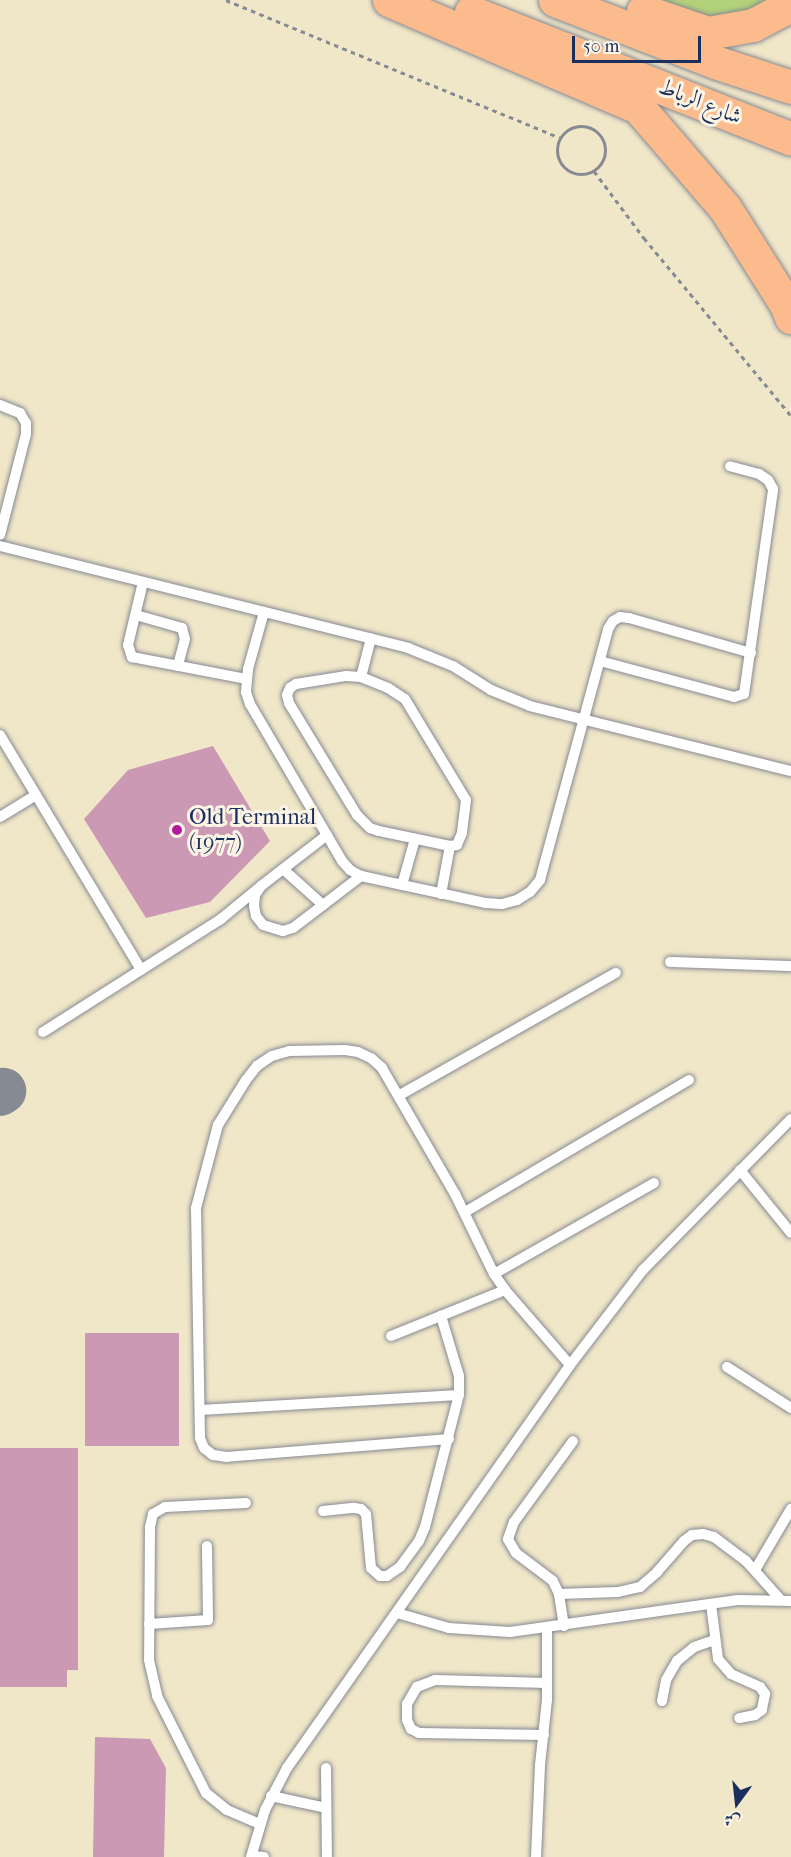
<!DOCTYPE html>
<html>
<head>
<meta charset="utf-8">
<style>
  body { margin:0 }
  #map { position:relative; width:791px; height:1857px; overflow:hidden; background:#f0e6c8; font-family:"IM FELL French Canon",Amiri,serif }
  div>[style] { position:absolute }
  .green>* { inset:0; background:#b2d179 }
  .taxiway>* { height:46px; margin:-23px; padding:0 23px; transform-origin:23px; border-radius:23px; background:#868a93 }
  .building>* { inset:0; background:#cc99b5 }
  .path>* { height:3px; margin-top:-1.5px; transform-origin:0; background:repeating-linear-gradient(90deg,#868a93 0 4.5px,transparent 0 9px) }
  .path>.ring { margin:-1.5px; padding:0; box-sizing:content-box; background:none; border:3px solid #868a93; border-radius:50% }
  .roads { filter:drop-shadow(0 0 2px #868a93) drop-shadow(0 0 2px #868a93) }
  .service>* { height:10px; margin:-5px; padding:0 5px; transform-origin:5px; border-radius:5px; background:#fff }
  .trunk>* { height:33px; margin:-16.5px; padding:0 16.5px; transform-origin:16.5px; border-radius:16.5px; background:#fbbb8d }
  .dots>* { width:16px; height:16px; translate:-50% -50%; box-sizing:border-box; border:3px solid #fcf5e5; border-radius:50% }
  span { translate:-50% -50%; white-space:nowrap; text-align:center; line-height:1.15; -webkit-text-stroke:6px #fcf5e5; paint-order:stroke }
  .street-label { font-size:22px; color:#1b2f5e }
  .poi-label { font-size:22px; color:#1b2f5e }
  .left { translate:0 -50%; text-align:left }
  .north { position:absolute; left:707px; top:1773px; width:60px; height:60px; -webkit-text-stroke:4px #fcf5e5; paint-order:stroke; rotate:195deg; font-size:16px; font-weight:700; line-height:24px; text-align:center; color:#1b2f5e }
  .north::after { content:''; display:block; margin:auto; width:21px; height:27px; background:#1b2f5e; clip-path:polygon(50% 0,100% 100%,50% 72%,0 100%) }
  .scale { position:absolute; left:572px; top:36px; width:129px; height:27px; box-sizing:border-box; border:3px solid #1b2f5e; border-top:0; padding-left:8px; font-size:18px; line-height:21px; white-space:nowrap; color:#1b2f5e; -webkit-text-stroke:4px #fcf5e5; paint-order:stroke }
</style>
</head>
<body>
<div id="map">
  <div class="green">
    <i style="clip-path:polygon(650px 0,791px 0,731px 29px)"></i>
  </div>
  <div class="taxiway">
    <i style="left:0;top:1093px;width:4px;rotate:-34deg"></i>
  </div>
  <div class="building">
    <i style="clip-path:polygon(213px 746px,270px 841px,210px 902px,146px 918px,84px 819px,128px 770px)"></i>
    <i style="clip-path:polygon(85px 1333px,179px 1333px,179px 1446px,85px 1446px)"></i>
    <i style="clip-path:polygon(0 1448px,78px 1448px,78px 1670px,67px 1670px,67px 1687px,0 1687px)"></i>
    <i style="clip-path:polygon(95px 1737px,150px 1739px,166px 1768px,164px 1857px,93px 1857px)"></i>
  </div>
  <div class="path">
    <i style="left:226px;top:0;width:361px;rotate:22.4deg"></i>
    <i class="ring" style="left:557px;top:126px;width:45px;height:45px"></i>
    <i style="left:594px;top:171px;width:84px;rotate:53.3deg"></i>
    <i style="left:644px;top:238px;width:231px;rotate:50.4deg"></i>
  </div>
  <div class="roads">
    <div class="service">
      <i style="left:0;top:405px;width:22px;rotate:22deg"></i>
      <i style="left:20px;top:413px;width:12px;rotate:59deg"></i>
      <i style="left:26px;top:423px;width:11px;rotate:90deg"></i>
      <i style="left:26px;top:434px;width:104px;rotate:104.4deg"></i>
      <i style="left:0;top:546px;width:421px;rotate:14deg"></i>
      <i style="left:408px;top:648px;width:48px;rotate:21.8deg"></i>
      <i style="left:453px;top:666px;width:45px;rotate:32.3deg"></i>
      <i style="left:491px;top:690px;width:42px;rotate:22.3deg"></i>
      <i style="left:530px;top:706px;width:269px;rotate:14deg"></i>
      <i style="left:143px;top:582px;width:65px;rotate:103.4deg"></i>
      <i style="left:128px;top:645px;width:13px;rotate:72deg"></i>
      <i style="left:132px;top:657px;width:116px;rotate:10.9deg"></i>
      <i style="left:264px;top:612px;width:59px;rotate:105.7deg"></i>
      <i style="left:248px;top:669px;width:23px;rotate:95deg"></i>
      <i style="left:246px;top:692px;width:13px;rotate:72deg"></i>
      <i style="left:250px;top:704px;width:182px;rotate:59.6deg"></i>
      <i style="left:342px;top:861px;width:12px;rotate:48deg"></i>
      <i style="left:350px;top:870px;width:13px;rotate:29deg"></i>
      <i style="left:361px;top:876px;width:128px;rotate:12.2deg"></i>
      <i style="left:486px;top:903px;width:16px;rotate:4deg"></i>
      <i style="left:502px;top:904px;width:16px;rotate:-15deg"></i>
      <i style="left:517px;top:900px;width:15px;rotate:-32deg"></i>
      <i style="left:530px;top:892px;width:16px;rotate:-50deg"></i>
      <i style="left:540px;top:880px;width:260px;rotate:-74.8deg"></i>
      <i style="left:608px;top:629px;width:9px;rotate:-58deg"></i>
      <i style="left:613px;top:621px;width:8px;rotate:-30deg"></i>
      <i style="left:620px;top:617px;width:9px;rotate:6deg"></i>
      <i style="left:629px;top:618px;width:127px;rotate:16deg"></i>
      <i style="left:136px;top:615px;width:48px;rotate:15.8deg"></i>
      <i style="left:182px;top:628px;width:11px;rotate:75deg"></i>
      <i style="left:185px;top:639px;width:28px;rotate:105deg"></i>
      <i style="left:600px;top:661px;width:139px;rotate:15deg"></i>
      <i style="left:734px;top:697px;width:10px;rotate:-17deg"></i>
      <i style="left:744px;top:694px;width:207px;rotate:-81.9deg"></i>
      <i style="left:773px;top:489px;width:10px;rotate:-119deg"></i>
      <i style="left:768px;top:480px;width:11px;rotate:-146deg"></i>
      <i style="left:759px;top:474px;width:30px;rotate:-165deg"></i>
      <i style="left:346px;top:676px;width:15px;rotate:4deg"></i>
      <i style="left:361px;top:677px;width:29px;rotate:22deg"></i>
      <i style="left:388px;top:688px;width:20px;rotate:33deg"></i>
      <i style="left:405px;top:699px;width:118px;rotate:58.9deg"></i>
      <i style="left:466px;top:800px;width:33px;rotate:97deg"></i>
      <i style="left:462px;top:833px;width:13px;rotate:113deg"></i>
      <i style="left:457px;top:845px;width:7px;rotate:172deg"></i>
      <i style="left:450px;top:846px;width:73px;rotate:-168.1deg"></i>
      <i style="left:379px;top:831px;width:9px;rotate:-162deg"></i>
      <i style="left:370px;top:828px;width:18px;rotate:-135deg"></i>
      <i style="left:357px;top:815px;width:131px;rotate:-121.3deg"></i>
      <i style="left:289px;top:703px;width:8px;rotate:-104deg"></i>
      <i style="left:287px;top:695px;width:8px;rotate:-67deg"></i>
      <i style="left:290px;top:688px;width:7px;rotate:-34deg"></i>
      <i style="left:296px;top:684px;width:51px;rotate:-9.1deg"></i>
      <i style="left:361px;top:677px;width:40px;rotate:-75.6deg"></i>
      <i style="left:0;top:735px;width:274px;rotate:59deg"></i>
      <i style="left:0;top:817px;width:42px;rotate:-31.4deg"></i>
      <i style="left:327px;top:835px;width:83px;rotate:142.3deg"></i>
      <i style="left:261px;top:886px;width:11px;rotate:124deg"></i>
      <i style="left:255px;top:895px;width:11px;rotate:95deg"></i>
      <i style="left:254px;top:906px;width:10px;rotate:79deg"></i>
      <i style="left:256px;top:916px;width:11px;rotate:52deg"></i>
      <i style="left:263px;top:925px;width:21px;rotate:17deg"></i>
      <i style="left:283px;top:931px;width:10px;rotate:-17deg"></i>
      <i style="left:293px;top:928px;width:86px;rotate:-37.4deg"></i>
      <i style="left:283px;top:869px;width:54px;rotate:42deg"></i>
      <i style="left:402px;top:885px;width:48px;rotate:-74.2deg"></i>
      <i style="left:441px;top:894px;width:49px;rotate:-79.4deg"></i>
      <i style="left:670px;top:962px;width:121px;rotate:1.9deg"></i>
      <i style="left:43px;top:1032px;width:211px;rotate:-32.4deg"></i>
      <i style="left:221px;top:919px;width:52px;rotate:-39.5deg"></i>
      <i style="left:400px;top:1095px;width:248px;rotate:-29.5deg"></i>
      <i style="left:740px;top:1170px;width:81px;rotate:51deg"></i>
      <i style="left:465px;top:1212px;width:260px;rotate:-30.5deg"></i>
      <i style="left:494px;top:1274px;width:184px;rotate:-29.6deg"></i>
      <i style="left:391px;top:1336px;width:123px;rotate:-22deg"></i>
      <i style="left:727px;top:1367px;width:76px;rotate:32.6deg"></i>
      <i style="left:200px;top:1410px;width:259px;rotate:-3.3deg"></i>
      <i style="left:449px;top:1439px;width:223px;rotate:175.4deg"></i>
      <i style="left:227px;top:1457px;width:14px;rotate:-172deg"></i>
      <i style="left:213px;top:1455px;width:11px;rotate:-142deg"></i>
      <i style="left:204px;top:1448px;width:11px;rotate:-112deg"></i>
      <i style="left:200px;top:1438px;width:230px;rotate:-91deg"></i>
      <i style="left:196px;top:1208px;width:86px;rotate:-75.2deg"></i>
      <i style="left:218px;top:1125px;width:53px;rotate:-58.1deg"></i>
      <i style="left:246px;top:1080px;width:18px;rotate:-52deg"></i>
      <i style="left:257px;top:1066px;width:18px;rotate:-34deg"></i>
      <i style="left:272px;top:1056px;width:18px;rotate:-16deg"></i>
      <i style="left:289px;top:1051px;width:56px;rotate:-1deg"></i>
      <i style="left:345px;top:1050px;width:13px;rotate:9deg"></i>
      <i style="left:358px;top:1052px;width:14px;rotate:25deg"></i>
      <i style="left:371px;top:1058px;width:15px;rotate:42deg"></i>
      <i style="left:382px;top:1068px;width:146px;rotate:59.9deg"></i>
      <i style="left:455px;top:1194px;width:89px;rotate:64deg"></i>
      <i style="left:494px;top:1274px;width:19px;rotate:55deg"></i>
      <i style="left:505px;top:1290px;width:99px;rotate:49.1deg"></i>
      <i style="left:246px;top:1503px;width:81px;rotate:177.2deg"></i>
      <i style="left:165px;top:1507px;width:14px;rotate:150deg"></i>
      <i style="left:153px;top:1514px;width:13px;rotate:103deg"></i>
      <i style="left:150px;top:1527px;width:133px;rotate:90.4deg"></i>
      <i style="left:149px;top:1660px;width:37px;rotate:77deg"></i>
      <i style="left:157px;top:1696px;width:109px;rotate:63.2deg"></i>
      <i style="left:206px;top:1793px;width:27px;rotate:39deg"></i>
      <i style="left:227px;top:1810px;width:36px;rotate:23deg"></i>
      <i style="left:323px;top:1511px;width:31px;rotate:-6deg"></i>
      <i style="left:354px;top:1508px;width:7px;rotate:8deg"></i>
      <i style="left:361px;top:1509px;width:7px;rotate:45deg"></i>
      <i style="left:366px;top:1514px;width:54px;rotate:84.7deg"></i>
      <i style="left:371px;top:1568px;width:12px;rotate:42deg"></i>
      <i style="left:380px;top:1576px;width:7px"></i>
      <i style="left:387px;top:1576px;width:16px;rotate:-35deg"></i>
      <i style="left:400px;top:1567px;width:32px;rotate:-54deg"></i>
      <i style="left:419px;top:1541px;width:15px;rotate:-67deg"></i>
      <i style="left:425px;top:1527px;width:136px;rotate:-75.6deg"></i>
      <i style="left:459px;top:1395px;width:19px;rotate:-90deg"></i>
      <i style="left:459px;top:1376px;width:63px;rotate:-106.7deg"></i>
      <i style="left:755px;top:1570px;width:71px;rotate:-59.5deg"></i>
      <i style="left:559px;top:1594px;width:59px;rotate:-1.9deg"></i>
      <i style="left:618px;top:1592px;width:23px;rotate:-13deg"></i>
      <i style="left:640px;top:1587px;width:23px;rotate:-41deg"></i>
      <i style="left:657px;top:1572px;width:41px;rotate:-48.9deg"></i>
      <i style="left:684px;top:1541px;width:10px;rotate:-37deg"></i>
      <i style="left:692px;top:1535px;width:11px;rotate:-5deg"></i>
      <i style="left:703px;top:1534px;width:11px;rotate:15deg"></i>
      <i style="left:714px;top:1537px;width:40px;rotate:37deg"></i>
      <i style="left:746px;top:1561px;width:51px;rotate:48.2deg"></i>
      <i style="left:711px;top:1604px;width:55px;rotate:82.7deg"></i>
      <i style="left:718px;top:1659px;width:20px;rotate:49deg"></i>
      <i style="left:731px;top:1674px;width:32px;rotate:24deg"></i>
      <i style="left:760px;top:1687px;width:9px;rotate:54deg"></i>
      <i style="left:765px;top:1694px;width:16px;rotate:101deg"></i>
      <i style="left:762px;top:1710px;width:9px;rotate:144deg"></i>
      <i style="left:755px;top:1715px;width:16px;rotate:169deg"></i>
      <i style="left:397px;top:1613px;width:54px;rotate:16.1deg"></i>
      <i style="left:449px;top:1628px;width:61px;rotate:3.8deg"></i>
      <i style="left:510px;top:1632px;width:230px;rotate:-8deg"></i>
      <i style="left:738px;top:1600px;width:53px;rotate:1.1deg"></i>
      <i style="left:149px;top:1624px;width:59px;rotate:-3.9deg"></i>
      <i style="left:208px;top:1620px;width:74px;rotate:-90.8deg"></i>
      <i style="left:564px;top:1626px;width:32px;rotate:-99deg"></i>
      <i style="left:559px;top:1594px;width:14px;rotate:-115deg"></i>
      <i style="left:553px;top:1581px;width:46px;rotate:-142.9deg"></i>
      <i style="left:516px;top:1553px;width:16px;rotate:-120deg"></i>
      <i style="left:508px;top:1539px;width:18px;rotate:-71deg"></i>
      <i style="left:514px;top:1522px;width:100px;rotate:-53.9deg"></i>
      <i style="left:662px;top:1701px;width:21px;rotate:-79deg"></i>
      <i style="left:666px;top:1680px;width:22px;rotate:-60deg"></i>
      <i style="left:677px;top:1661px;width:22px;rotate:-39deg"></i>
      <i style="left:694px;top:1647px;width:21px;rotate:-19deg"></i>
      <i style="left:544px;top:1735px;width:125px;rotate:-179.1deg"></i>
      <i style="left:419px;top:1733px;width:9px;rotate:-153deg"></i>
      <i style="left:411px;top:1729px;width:10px;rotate:-114deg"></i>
      <i style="left:407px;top:1720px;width:16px;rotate:-90deg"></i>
      <i style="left:407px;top:1704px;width:20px;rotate:-60deg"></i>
      <i style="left:417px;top:1687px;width:19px;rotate:-21deg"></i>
      <i style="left:435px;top:1680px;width:112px;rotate:1.5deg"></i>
      <i style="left:326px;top:1768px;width:89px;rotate:89.4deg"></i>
      <i style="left:271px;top:1796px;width:56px;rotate:12.3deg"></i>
      <i style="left:252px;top:1856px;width:12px;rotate:5deg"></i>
      <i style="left:251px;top:1857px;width:49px;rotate:-73.4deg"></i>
      <i style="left:265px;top:1810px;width:47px;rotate:-62.4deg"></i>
      <i style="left:287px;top:1768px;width:492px;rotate:-54.9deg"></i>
      <i style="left:570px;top:1365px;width:120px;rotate:-52.5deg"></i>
      <i style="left:643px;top:1270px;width:211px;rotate:-45.6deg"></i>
      <i style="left:536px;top:1857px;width:92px;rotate:-87.5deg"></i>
      <i style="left:540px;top:1765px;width:65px;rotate:-83.9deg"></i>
      <i style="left:547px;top:1700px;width:71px;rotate:-90deg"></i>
    </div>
    <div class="trunk">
      <i style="left:389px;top:0;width:271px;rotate:23.3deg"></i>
      <i style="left:638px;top:107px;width:133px;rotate:49.3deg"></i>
      <i style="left:725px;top:208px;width:116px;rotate:57.7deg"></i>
      <i style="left:787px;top:306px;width:12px;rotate:70deg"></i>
      <i style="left:555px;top:0;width:172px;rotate:21.2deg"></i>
      <i style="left:715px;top:62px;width:80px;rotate:18.2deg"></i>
      <i style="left:643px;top:11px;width:69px;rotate:18.7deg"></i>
      <i style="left:708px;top:33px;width:46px;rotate:-10.1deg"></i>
      <i style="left:753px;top:25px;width:43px;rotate:-27.8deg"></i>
      <i style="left:471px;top:12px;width:344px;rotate:21.6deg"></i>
    </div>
  </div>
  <div class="dots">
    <i style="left:177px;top:830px;background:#b5179e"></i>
  </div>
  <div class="street-label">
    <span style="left:700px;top:102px;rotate:22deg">شارع الرباط</span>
  </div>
  <div class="poi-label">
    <span class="left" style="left:189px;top:830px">Old Terminal<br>(1977)</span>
  </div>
  <div class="north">ش</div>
  <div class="scale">50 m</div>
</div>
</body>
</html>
